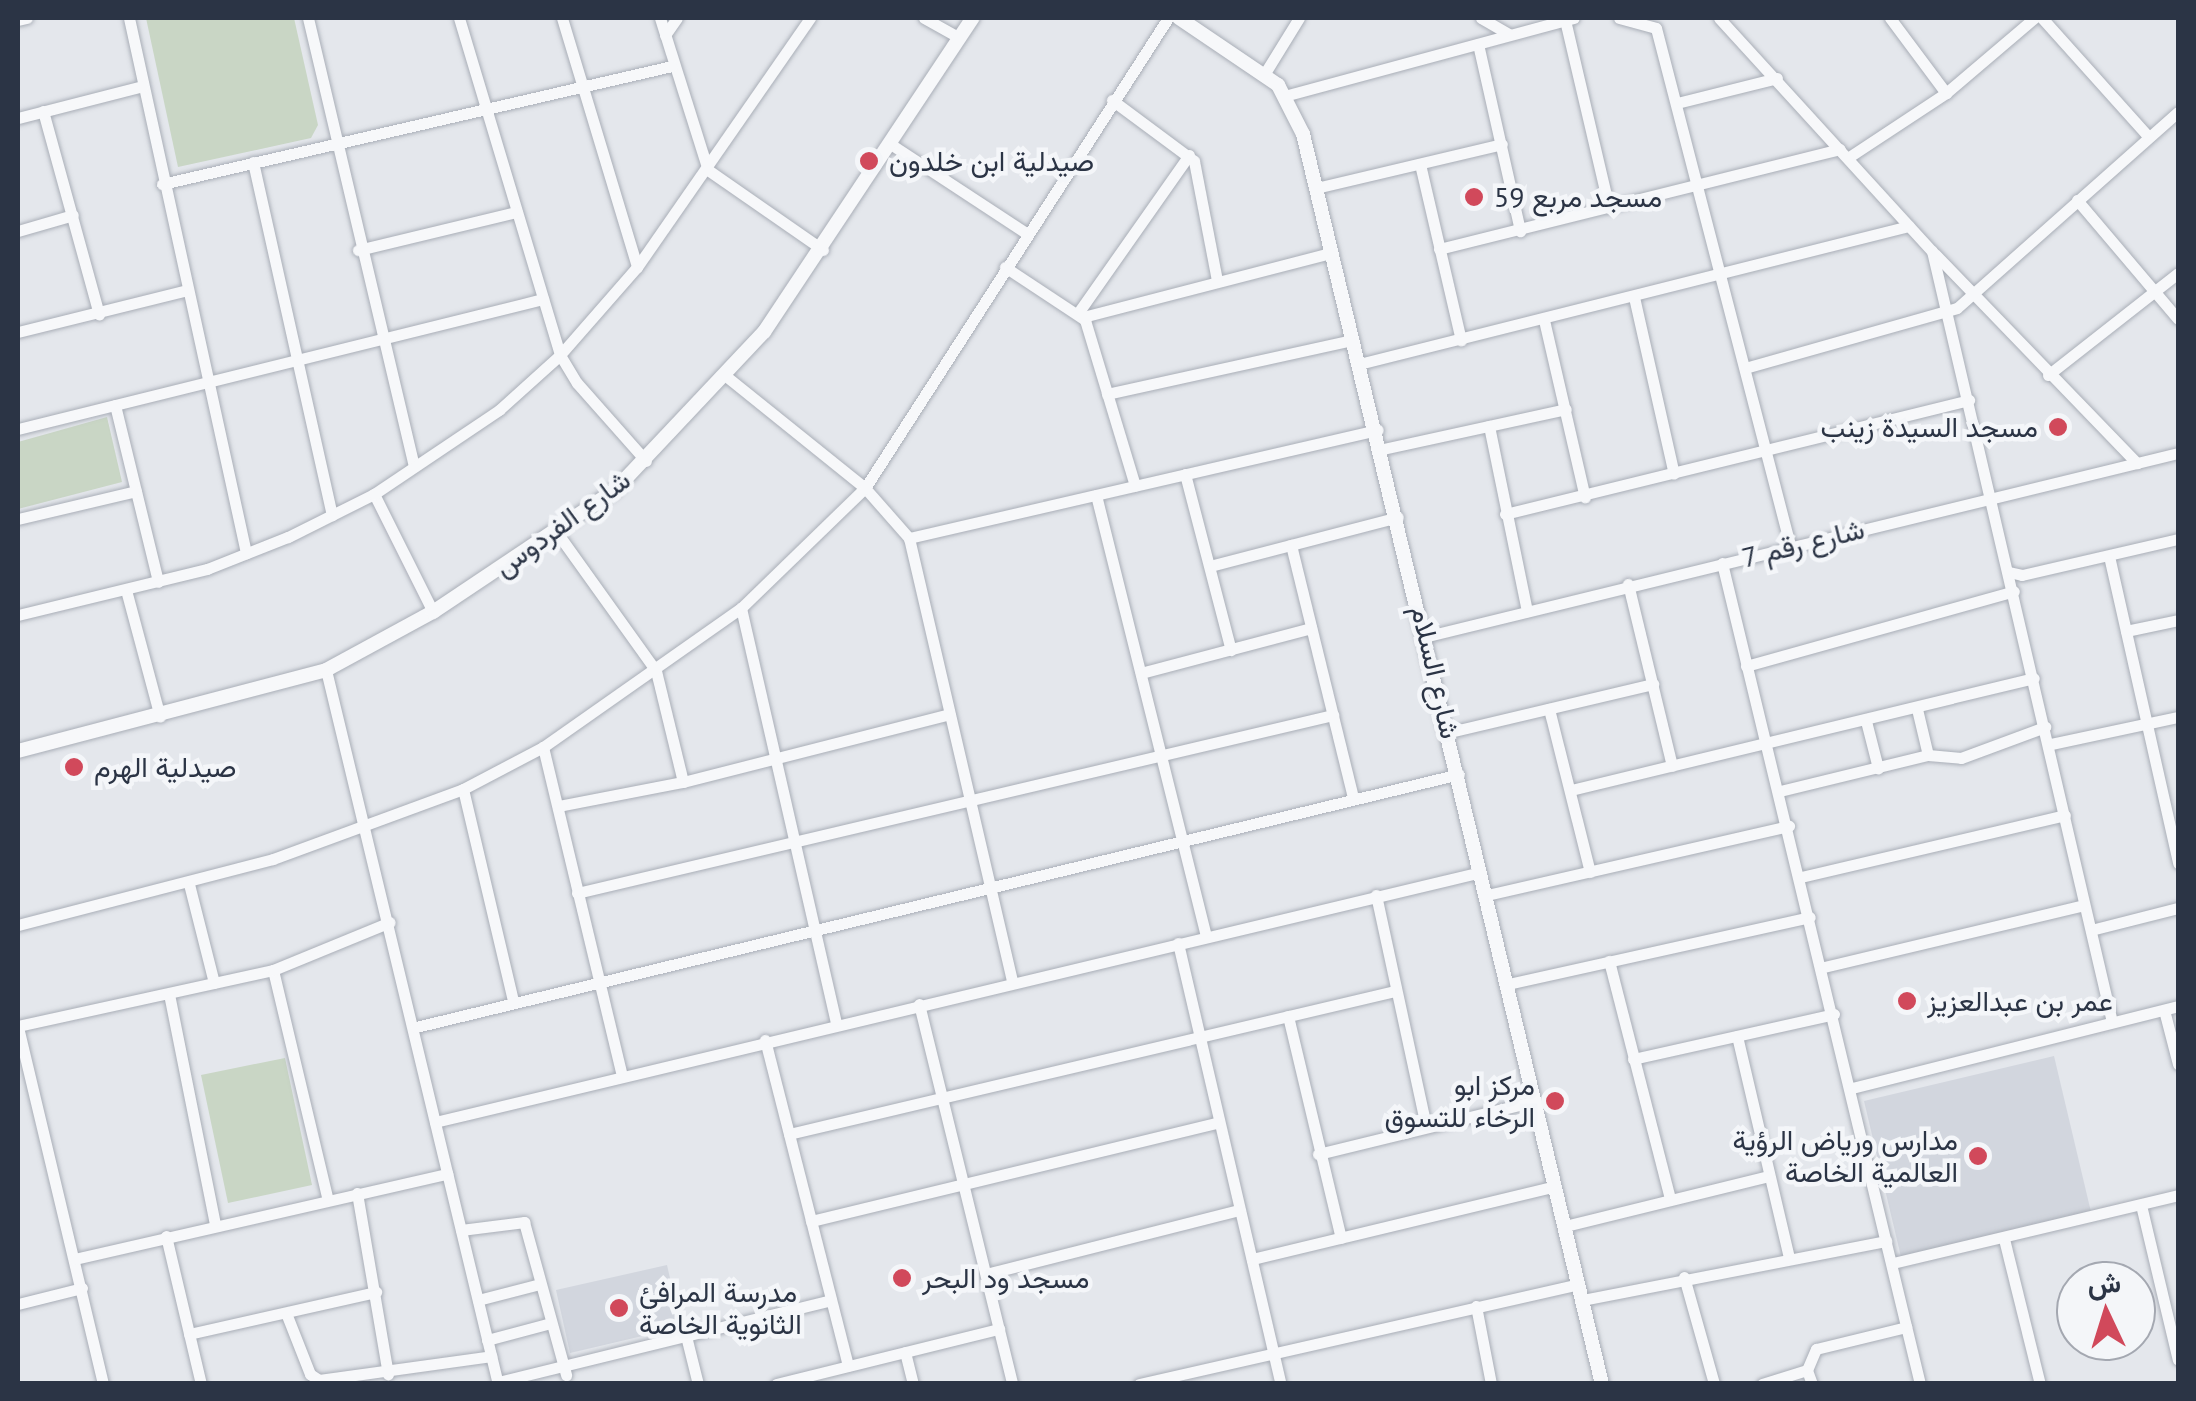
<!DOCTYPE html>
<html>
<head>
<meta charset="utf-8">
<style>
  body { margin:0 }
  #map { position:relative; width:2196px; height:1401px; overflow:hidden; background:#e4e7ec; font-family:"PT Sans",Vazirmatn,sans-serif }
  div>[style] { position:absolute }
  .built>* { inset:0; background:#d2d6de }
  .green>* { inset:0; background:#c9d6c5 }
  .roads { filter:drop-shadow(0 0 2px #a9aeb7) drop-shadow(0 0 2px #a9aeb7) }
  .minor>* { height:11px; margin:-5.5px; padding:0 5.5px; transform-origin:5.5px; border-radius:5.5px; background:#f7f8fa }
  .tertiary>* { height:14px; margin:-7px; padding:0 7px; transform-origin:7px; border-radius:7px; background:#f7f8fa }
  .dots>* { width:28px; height:28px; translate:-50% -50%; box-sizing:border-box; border:5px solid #f4f6f9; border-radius:50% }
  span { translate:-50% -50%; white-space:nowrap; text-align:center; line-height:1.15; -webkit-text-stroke:9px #f4f6f9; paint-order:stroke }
  .poi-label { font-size:28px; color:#2b3445 }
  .left { translate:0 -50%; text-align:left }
  .right { translate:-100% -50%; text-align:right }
  .street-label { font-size:28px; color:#2b3445 }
  .frame { position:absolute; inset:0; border:20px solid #2b3445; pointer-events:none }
  .north { position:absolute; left:2056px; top:1261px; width:100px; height:100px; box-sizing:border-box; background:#f4f6f9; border:2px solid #a4a8b1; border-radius:50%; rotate:356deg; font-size:28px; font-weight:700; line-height:40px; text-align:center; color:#2b3445 }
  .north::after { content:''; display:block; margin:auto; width:35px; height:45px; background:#d1495b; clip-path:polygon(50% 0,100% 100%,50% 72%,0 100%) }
</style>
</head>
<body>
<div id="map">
  <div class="built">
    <i style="clip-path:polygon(2054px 1056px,2091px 1212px,1901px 1257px,1864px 1101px)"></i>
    <i style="clip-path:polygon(667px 1265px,681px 1327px,570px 1353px,556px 1290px)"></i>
  </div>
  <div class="green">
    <i style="clip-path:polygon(146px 18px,294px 18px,318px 125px,311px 138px,178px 167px)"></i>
    <i style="clip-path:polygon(107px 417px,122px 482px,18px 509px,18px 442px)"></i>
    <i style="clip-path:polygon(285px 1058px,312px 1185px,228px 1203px,201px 1075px)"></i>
  </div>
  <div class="roads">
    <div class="minor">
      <i style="left:129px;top:18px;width:548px;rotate:77.66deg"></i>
      <i style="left:308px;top:18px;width:461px;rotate:76.7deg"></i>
      <i style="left:459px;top:18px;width:352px;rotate:73.3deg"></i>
      <i style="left:560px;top:355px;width:33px;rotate:59deg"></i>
      <i style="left:577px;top:383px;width:104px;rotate:48.5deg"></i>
      <i style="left:562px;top:18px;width:260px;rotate:73.2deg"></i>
      <i style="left:660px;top:18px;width:159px;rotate:72.5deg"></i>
      <i style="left:708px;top:170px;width:140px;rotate:34.8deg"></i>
      <i style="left:924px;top:18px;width:41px;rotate:29.1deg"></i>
      <i style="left:1481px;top:18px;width:32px;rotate:30deg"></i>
      <i style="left:1619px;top:18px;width:38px;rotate:15deg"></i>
      <i style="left:1656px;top:28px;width:534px;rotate:75.47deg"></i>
      <i style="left:1719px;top:18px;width:316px;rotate:47.6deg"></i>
      <i style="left:1932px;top:251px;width:792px;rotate:76.86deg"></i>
      <i style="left:1890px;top:18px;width:94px;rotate:53.3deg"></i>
      <i style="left:2042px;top:18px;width:159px;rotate:48.1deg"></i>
      <i style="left:18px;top:20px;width:9px;rotate:-13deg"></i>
      <i style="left:1565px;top:20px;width:193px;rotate:76.8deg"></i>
      <i style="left:665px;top:35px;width:21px;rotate:-55deg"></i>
      <i style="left:1478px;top:44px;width:192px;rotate:77.3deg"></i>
      <i style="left:1265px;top:73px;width:65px;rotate:-58.3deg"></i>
      <i style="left:1288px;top:95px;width:296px;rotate:-15.1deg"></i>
      <i style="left:1112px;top:100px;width:102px;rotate:36.6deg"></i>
      <i style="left:1194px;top:161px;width:121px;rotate:79.1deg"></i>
      <i style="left:1677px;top:103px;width:103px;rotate:-14deg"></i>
      <i style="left:43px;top:111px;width:211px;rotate:74.6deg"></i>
      <i style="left:18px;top:118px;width:129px;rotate:-14.4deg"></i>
      <i style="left:892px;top:145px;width:160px;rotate:33.3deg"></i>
      <i style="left:1849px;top:157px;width:116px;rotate:-33.4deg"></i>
      <i style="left:1946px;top:93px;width:116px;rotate:-40.4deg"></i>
      <i style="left:253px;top:162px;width:362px;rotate:77.4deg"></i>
      <i style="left:1420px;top:164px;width:181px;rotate:76.9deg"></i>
      <i style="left:162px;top:184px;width:523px;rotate:-13.03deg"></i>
      <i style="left:1316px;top:188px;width:191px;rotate:-13.3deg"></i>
      <i style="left:2077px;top:200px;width:156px;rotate:49.7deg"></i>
      <i style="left:18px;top:231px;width:57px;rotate:-16.2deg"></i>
      <i style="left:1439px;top:249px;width:413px;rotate:-14deg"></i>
      <i style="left:358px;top:250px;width:163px;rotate:-13.5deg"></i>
      <i style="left:1935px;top:254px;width:291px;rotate:46deg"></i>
      <i style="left:1005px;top:267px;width:96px;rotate:33.5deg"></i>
      <i style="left:1085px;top:320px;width:173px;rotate:73.2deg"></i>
      <i style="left:1634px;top:297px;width:181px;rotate:77.3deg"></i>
      <i style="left:1078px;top:313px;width:193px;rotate:-54.9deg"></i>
      <i style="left:1083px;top:317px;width:256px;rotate:-14.5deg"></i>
      <i style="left:1544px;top:320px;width:182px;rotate:77deg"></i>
      <i style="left:18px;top:332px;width:171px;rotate:-13.9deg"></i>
      <i style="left:1359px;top:364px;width:567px;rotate:-14.09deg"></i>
      <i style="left:1745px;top:368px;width:220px;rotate:-15.8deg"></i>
      <i style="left:1957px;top:308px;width:295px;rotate:-41.6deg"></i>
      <i style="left:2048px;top:375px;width:165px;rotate:-38.1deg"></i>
      <i style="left:727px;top:377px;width:177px;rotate:38.8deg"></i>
      <i style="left:865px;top:488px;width:67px;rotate:48.7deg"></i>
      <i style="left:909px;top:538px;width:455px;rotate:76.9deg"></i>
      <i style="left:1107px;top:394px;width:252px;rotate:-12.4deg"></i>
      <i style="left:115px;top:405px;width:182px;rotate:76.3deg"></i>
      <i style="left:1489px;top:426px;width:189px;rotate:78.4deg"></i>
      <i style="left:18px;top:429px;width:541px;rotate:-13.91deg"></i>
      <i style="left:1383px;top:449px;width:187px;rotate:-12.3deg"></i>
      <i style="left:1185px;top:474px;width:182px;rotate:75.4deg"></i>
      <i style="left:374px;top:494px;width:132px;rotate:63.4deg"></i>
      <i style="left:1096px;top:495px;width:454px;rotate:76deg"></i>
      <i style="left:1505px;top:514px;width:478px;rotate:-13.8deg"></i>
      <i style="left:18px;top:519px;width:121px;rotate:-13.3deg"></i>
      <i style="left:558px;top:534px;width:168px;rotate:54.4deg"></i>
      <i style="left:656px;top:671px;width:114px;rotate:76.3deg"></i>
      <i style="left:909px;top:538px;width:481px;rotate:-13deg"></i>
      <i style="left:1291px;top:545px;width:260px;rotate:76.2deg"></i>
      <i style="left:2109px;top:556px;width:315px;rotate:77.3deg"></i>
      <i style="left:1722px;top:563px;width:845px;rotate:76.44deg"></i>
      <i style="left:1210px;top:566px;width:194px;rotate:-14.6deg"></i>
      <i style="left:2009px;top:572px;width:13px;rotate:13deg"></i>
      <i style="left:2022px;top:575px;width:160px;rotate:-13deg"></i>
      <i style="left:1628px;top:584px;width:187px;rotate:76.4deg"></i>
      <i style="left:126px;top:590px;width:131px;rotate:75deg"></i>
      <i style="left:741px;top:608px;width:426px;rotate:77.1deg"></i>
      <i style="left:18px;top:615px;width:195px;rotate:-13.7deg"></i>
      <i style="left:207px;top:569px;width:87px;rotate:-21.6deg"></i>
      <i style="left:288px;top:537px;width:96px;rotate:-26.6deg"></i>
      <i style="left:374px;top:494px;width:151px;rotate:-33.9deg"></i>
      <i style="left:499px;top:410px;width:82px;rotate:-42deg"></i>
      <i style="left:560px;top:355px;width:117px;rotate:-48.8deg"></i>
      <i style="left:637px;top:267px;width:303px;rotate:-55.2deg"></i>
      <i style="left:2126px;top:631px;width:53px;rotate:-11.9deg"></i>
      <i style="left:1428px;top:636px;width:772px;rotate:-13.71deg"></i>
      <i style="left:1746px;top:666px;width:278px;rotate:-15.6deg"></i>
      <i style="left:326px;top:670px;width:734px;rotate:76.46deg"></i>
      <i style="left:1141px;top:673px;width:176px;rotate:-14.8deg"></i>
      <i style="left:1549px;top:709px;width:168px;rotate:75.9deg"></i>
      <i style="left:1917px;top:709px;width:47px;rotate:76.6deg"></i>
      <i style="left:1866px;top:721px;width:49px;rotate:75.7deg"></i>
      <i style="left:1450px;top:732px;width:209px;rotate:-13.3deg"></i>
      <i style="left:2051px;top:744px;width:130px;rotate:-12deg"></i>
      <i style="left:543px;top:747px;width:337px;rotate:76.5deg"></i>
      <i style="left:463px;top:789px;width:218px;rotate:76.7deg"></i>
      <i style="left:1571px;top:790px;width:476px;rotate:-13.6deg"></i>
      <i style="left:1780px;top:791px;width:152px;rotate:-13.7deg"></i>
      <i style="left:1928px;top:755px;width:33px;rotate:5deg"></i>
      <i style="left:1961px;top:758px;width:90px;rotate:-20.3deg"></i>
      <i style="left:558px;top:806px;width:127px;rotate:-10.9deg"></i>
      <i style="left:683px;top:782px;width:275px;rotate:-14.3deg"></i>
      <i style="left:1801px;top:877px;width:271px;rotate:-13.2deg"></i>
      <i style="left:189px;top:884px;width:102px;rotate:75.8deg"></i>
      <i style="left:577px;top:893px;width:777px;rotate:-13.25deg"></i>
      <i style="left:1376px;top:895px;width:237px;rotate:77.8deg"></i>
      <i style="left:1487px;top:895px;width:310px;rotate:-12.9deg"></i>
      <i style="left:18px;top:925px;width:263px;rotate:-14.5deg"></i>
      <i style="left:273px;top:859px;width:202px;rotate:-20.2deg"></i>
      <i style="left:463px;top:789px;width:90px;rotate:-27.7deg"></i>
      <i style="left:543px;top:747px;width:242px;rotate:-35.1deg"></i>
      <i style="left:741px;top:608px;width:173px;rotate:-44.1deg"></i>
      <i style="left:865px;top:488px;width:559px;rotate:-57.19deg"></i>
      <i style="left:2091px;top:930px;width:90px;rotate:-14.2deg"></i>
      <i style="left:1178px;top:943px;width:453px;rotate:76.9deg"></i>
      <i style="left:1609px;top:961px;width:246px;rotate:75.6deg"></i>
      <i style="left:1824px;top:967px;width:267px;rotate:-13.4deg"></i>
      <i style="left:273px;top:970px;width:236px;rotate:76.6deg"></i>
      <i style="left:1508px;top:984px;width:309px;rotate:-12.5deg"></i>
      <i style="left:169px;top:994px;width:236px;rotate:78.7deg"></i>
      <i style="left:919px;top:1004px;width:391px;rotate:76.2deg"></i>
      <i style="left:2164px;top:1010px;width:56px;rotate:75.5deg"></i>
      <i style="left:1288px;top:1016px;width:228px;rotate:76.6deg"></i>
      <i style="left:18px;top:1026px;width:261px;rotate:-12.4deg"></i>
      <i style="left:273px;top:970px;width:126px;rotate:-22.3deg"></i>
      <i style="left:18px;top:1027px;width:367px;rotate:76.6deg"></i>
      <i style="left:416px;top:1027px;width:1073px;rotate:-13.63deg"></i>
      <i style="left:1737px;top:1036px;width:227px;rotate:76.8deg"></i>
      <i style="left:765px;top:1040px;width:336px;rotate:75.7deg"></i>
      <i style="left:1633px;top:1059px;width:206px;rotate:-12.6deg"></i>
      <i style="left:1852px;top:1088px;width:336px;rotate:-14.1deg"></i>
      <i style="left:435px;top:1122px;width:1075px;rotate:-13.44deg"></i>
      <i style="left:789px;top:1134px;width:623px;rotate:-13.28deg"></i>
      <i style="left:1318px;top:1154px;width:223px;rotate:-13.7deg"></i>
      <i style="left:357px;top:1193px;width:184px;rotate:80.3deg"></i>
      <i style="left:2141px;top:1205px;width:159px;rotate:76.6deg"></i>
      <i style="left:811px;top:1221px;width:418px;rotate:-13.6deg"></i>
      <i style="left:1565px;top:1226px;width:210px;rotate:-13.8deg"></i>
      <i style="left:461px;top:1230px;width:64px;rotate:-7.2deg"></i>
      <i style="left:524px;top:1222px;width:159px;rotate:74.6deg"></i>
      <i style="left:166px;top:1236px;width:152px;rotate:76.7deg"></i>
      <i style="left:2004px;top:1239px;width:149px;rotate:76.1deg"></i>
      <i style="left:75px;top:1259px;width:382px;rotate:-12.9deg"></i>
      <i style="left:1252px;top:1259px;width:312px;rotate:-13.5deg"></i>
      <i style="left:1893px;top:1263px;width:293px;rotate:-13.4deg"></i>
      <i style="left:986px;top:1274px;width:261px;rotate:-14.2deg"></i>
      <i style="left:1684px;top:1277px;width:111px;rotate:74.3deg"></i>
      <i style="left:478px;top:1300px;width:64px;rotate:-14.5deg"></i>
      <i style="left:1582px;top:1300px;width:310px;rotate:-11deg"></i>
      <i style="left:18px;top:1304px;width:66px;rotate:-14deg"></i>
      <i style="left:1476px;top:1306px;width:79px;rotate:79.1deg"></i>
      <i style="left:286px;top:1313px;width:66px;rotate:68.5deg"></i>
      <i style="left:310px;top:1374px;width:11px;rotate:34deg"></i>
      <i style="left:319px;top:1380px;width:174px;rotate:-7.9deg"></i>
      <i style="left:189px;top:1334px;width:192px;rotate:-12.7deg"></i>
      <i style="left:686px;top:1336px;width:49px;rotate:76deg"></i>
      <i style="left:487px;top:1340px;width:66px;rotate:-14.9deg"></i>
      <i style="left:905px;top:1352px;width:33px;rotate:76deg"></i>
      <i style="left:498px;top:1382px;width:343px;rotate:-13.8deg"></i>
      <i style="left:776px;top:1384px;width:230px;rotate:-13.9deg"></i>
      <i style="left:1139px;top:1384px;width:451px;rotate:-12.8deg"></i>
      <i style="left:1762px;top:1384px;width:47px;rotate:-17.3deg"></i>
      <i style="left:1812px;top:1384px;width:15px;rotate:-110deg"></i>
      <i style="left:1807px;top:1370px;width:23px;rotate:-67deg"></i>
      <i style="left:1816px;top:1349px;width:93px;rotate:-13.7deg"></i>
    </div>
    <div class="tertiary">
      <i style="left:1179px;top:18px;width:120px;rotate:34.1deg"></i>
      <i style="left:1278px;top:85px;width:55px;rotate:63deg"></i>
      <i style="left:1303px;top:134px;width:1285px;rotate:76.55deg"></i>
      <i style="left:18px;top:751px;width:318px;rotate:-14.7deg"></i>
      <i style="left:326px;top:670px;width:122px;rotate:-28.5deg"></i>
      <i style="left:433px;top:612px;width:218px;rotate:-33.8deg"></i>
      <i style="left:614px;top:491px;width:219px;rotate:-46.7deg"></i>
      <i style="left:764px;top:332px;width:377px;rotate:-56.4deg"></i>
    </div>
  </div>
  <div class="dots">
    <i style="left:869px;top:161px;background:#d1495b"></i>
    <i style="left:1474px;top:197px;background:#d1495b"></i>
    <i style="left:2058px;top:427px;background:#d1495b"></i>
    <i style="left:74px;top:767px;background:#d1495b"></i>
    <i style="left:1907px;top:1001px;background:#d1495b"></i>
    <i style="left:1555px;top:1101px;background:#d1495b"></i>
    <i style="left:1978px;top:1156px;background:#d1495b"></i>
    <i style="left:902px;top:1278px;background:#d1495b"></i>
    <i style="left:619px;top:1308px;background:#d1495b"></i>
  </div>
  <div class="poi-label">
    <span class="left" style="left:889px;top:161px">صيدلية ابن خلدون</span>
    <span class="left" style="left:1494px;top:197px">مسجد مربع 59</span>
    <span class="right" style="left:2038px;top:427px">مسجد السيدة زينب</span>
    <span class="left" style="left:94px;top:767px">صيدلية الهرم</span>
    <span class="left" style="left:1927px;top:1001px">عمر بن عبدالعزيز</span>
    <span class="right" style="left:1535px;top:1101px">مركز ابو<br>الرخاء للتسوق</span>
    <span class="right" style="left:1958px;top:1156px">مدارس ورياض الرؤية<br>العالمية الخاصة</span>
    <span class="left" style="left:922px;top:1278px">مسجد ود البحر</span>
    <span class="left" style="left:639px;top:1308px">مدرسة المرافئ<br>الثانوية الخاصة</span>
  </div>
  <div class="street-label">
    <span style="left:562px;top:523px;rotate:-36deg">شارع الفردوس</span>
    <span style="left:1803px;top:543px;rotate:-14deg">شارع رقم 7</span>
    <span style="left:1436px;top:672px;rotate:77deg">شارع السلام</span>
  </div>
  <div class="frame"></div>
  <div class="north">ش</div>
</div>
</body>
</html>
